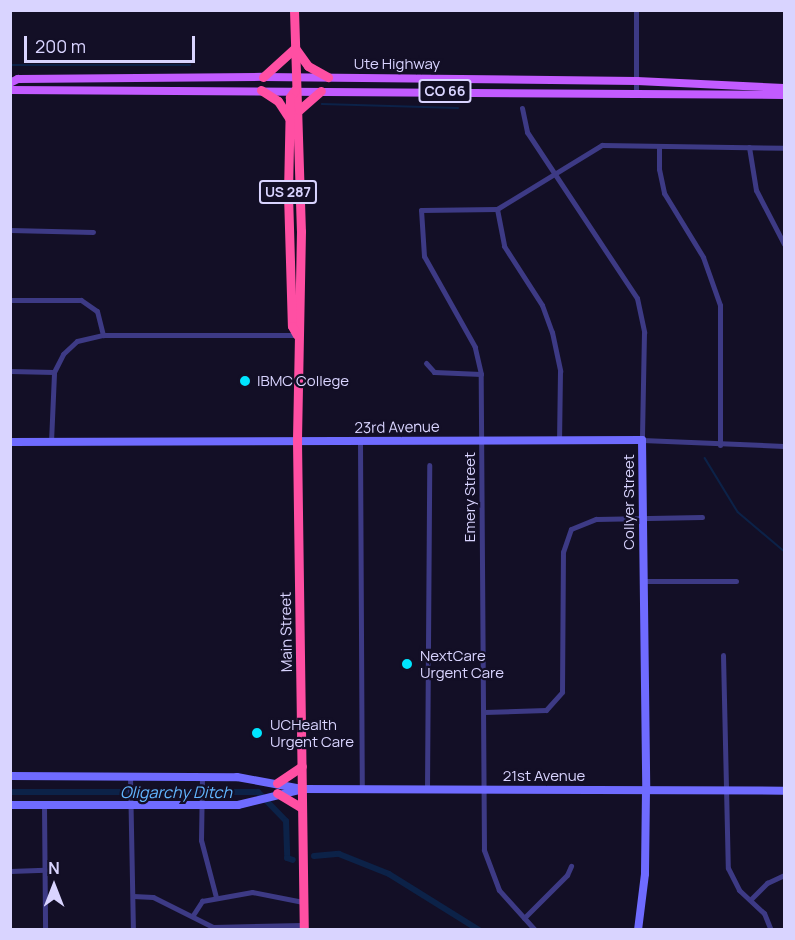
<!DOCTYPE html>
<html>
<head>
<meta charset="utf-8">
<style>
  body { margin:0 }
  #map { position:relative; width:795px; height:940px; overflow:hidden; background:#130f26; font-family:Manrope,sans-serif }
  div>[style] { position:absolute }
  .stream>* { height:1.5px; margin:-0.75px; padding:0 0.75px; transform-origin:0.75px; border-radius:0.75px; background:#0c2248 }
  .canal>* { height:6px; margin:-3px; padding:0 3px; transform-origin:3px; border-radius:3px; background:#0c2248 }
  .street>* { height:5px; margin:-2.5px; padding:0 2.5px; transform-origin:2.5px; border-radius:2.5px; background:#3d3a85 }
  .secondary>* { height:8px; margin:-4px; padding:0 4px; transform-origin:4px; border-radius:4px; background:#6f6bff }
  .primary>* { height:8px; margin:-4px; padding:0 4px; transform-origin:4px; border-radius:4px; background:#c25bff }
  .highway>* { height:9px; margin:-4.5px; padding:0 4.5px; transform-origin:4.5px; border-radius:4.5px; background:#ff4fa3 }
  .dots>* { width:16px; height:16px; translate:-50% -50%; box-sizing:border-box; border:3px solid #130f26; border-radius:50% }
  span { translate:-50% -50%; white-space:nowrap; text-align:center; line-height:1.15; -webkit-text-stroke:4.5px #130f26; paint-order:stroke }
  .shield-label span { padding:2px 4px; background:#130f26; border:2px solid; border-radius:4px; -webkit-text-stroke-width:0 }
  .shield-label { font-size:14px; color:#d9d4ff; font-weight:700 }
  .street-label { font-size:15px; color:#d9d4ff }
  .poi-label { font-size:15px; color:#d9d4ff }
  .left { translate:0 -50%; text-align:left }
  .water-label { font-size:16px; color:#62b6ff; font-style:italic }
  .frame { position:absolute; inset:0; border:12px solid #d9d4ff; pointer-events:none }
  .north { position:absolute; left:24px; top:856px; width:60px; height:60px; -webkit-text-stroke:4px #130f26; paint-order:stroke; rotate:0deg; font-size:16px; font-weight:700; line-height:24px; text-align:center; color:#d9d4ff }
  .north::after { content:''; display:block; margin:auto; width:21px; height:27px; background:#d9d4ff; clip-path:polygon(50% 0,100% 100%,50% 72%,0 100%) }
  .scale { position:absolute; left:24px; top:36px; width:171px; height:27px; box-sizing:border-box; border:3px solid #d9d4ff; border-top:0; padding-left:8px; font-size:18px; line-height:21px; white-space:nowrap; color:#d9d4ff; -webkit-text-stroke:4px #130f26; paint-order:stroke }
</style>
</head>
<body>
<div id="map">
  <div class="stream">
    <i style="left:12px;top:65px;width:178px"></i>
    <i style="left:322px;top:104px;width:136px;rotate:1.7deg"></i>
    <i style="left:705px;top:458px;width:63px;rotate:58.6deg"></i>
    <i style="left:738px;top:512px;width:60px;rotate:40.3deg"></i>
  </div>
  <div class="canal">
    <i style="left:10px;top:792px;width:248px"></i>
    <i style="left:258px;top:792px;width:40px;rotate:46deg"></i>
    <i style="left:286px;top:821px;width:37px;rotate:88deg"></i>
    <i style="left:287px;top:858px;width:6px;rotate:18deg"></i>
    <i style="left:314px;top:856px;width:25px;rotate:-5deg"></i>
    <i style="left:339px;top:854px;width:54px;rotate:21.8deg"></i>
    <i style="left:389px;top:874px;width:106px;rotate:31.9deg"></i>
  </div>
  <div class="street">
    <i style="left:636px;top:10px;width:82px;rotate:90deg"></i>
    <i style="left:522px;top:108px;width:25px;rotate:78deg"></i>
    <i style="left:527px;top:132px;width:199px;rotate:56.5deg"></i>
    <i style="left:637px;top:298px;width:35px;rotate:78deg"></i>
    <i style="left:644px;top:332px;width:108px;rotate:91.1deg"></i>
    <i style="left:642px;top:440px;width:142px;rotate:2.4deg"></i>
    <i style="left:659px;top:146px;width:23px;rotate:90deg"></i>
    <i style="left:659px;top:169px;width:25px;rotate:78deg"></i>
    <i style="left:664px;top:193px;width:75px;rotate:58.6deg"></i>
    <i style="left:703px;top:257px;width:51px;rotate:70.5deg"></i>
    <i style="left:720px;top:305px;width:140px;rotate:90deg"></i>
    <i style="left:749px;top:147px;width:44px;rotate:80.8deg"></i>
    <i style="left:756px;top:190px;width:61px;rotate:62.6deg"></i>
    <i style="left:497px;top:209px;width:38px;rotate:79deg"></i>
    <i style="left:504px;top:246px;width:70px;rotate:57.2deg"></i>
    <i style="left:542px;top:305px;width:29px;rotate:70deg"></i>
    <i style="left:552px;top:332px;width:40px;rotate:78deg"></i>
    <i style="left:560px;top:371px;width:68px;rotate:90.8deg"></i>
    <i style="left:10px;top:230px;width:83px;rotate:1.4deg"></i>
    <i style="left:10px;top:300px;width:71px"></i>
    <i style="left:81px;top:300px;width:19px;rotate:35deg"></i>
    <i style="left:97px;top:311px;width:25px;rotate:76deg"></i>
    <i style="left:426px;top:363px;width:12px;rotate:48deg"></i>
    <i style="left:434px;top:372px;width:47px;rotate:2.4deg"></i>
    <i style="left:10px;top:371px;width:44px;rotate:1.3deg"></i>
    <i style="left:51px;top:442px;width:70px;rotate:-87.5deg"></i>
    <i style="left:54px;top:372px;width:20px;rotate:-63deg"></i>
    <i style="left:63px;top:354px;width:19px;rotate:-43deg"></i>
    <i style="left:77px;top:341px;width:27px;rotate:-13deg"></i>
    <i style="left:103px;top:335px;width:194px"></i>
    <i style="left:360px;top:442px;width:347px;rotate:89.7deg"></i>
    <i style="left:643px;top:581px;width:93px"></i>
    <i style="left:723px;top:655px;width:213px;rotate:88.7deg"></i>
    <i style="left:728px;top:868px;width:25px;rotate:63deg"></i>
    <i style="left:739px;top:890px;width:34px;rotate:43deg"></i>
    <i style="left:764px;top:913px;width:18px;rotate:68deg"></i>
    <i style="left:484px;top:712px;width:62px;rotate:-1.8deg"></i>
    <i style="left:546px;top:710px;width:24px;rotate:-48deg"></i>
    <i style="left:562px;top:692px;width:140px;rotate:-89.6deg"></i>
    <i style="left:563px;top:552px;width:24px;rotate:-71deg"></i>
    <i style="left:571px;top:529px;width:27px;rotate:-22deg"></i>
    <i style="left:596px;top:519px;width:106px;rotate:-1.1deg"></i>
    <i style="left:130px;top:777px;width:153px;rotate:88.9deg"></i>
    <i style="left:202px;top:777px;width:63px;rotate:90.9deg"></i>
    <i style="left:201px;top:840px;width:59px;rotate:75.3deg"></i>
    <i style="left:427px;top:789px;width:324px;rotate:-89.6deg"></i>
    <i style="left:44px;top:805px;width:125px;rotate:89.5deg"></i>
    <i style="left:10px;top:871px;width:35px;rotate:-2deg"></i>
    <i style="left:133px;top:896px;width:20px;rotate:3deg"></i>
    <i style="left:153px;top:897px;width:67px;rotate:26.6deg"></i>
    <i style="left:213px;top:927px;width:90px;rotate:-1.3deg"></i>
    <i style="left:751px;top:899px;width:23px;rotate:-45deg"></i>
    <i style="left:767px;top:883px;width:19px;rotate:-25deg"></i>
    <i style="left:193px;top:915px;width:17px;rotate:-57deg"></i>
    <i style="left:202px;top:901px;width:51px;rotate:-10.2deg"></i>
    <i style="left:252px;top:892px;width:52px;rotate:11.1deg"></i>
    <i style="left:524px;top:918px;width:61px;rotate:-45deg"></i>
    <i style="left:567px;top:875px;width:10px;rotate:-66deg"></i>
    <i style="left:535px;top:930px;width:54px;rotate:-132deg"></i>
    <i style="left:499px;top:890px;width:43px;rotate:-110.6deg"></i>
    <i style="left:484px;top:850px;width:476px;rotate:-90.4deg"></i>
    <i style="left:481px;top:374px;width:28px;rotate:-103deg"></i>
    <i style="left:475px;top:347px;width:104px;rotate:-119.3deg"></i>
    <i style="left:424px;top:256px;width:46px;rotate:-93.7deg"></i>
    <i style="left:421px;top:210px;width:76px;rotate:-0.8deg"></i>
    <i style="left:497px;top:209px;width:123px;rotate:-31.4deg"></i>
    <i style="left:602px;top:145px;width:182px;rotate:0.9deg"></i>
  </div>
  <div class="secondary">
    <i style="left:10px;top:442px;width:632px;rotate:-0.18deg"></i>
    <i style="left:642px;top:440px;width:350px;rotate:89.3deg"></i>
    <i style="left:646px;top:790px;width:84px;rotate:90.7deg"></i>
    <i style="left:645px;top:874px;width:56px;rotate:97.1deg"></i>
    <i style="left:10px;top:776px;width:227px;rotate:0.3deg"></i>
    <i style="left:237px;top:777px;width:66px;rotate:10.5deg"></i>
    <i style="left:10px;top:805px;width:228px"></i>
    <i style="left:238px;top:805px;width:67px;rotate:-13.8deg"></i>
    <i style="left:303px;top:789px;width:481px;rotate:0.2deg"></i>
  </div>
  <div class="primary">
    <i style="left:10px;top:83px;width:9px;rotate:-27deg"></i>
    <i style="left:18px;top:79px;width:245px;rotate:-0.5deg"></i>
    <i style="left:263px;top:77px;width:374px;rotate:0.6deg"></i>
    <i style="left:637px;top:81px;width:147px;rotate:2.7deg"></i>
    <i style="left:10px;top:90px;width:774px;rotate:0.37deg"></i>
  </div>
  <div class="highway">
    <i style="left:294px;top:10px;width:221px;rotate:88.2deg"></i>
    <i style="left:301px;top:231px;width:210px;rotate:91.1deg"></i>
    <i style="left:297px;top:441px;width:489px;rotate:89.2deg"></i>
    <i style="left:295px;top:48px;width:22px;rotate:54deg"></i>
    <i style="left:308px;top:66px;width:23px;rotate:29deg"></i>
    <i style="left:263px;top:77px;width:43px;rotate:-42.2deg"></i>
    <i style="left:261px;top:90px;width:20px;rotate:33deg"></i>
    <i style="left:278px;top:101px;width:20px;rotate:57deg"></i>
    <i style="left:295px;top:90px;width:9px;rotate:126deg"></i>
    <i style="left:290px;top:97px;width:97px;rotate:91.2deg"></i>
    <i style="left:288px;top:194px;width:132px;rotate:88.3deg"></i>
    <i style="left:292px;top:326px;width:10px;rotate:61deg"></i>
    <i style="left:299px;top:110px;width:29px;rotate:-41deg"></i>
    <i style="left:277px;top:783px;width:30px;rotate:-34deg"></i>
    <i style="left:277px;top:793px;width:29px;rotate:31deg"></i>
  </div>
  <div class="dots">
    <i style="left:245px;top:381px;background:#00e5ff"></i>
    <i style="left:407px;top:664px;background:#00e5ff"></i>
    <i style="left:257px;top:733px;background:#00e5ff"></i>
  </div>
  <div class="shield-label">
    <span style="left:445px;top:91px">CO 66</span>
    <span style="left:288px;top:192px">US 287</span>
  </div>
  <div class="street-label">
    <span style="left:397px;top:64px">Ute Highway</span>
    <span style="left:397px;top:427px;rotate:-1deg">23rd Avenue</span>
    <span style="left:470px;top:497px;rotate:-90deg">Emery Street</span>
    <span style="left:629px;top:502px;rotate:-90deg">Collyer Street</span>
    <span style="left:286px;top:632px;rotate:-91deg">Main Street</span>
    <span style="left:544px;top:776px">21st Avenue</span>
  </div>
  <div class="poi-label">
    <span class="left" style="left:257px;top:381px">IBMC College</span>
    <span class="left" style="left:420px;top:664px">NextCare<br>Urgent Care</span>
    <span class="left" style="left:270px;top:733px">UCHealth<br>Urgent Care</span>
  </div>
  <div class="water-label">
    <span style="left:176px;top:792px">Oligarchy Ditch</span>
  </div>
  <div class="frame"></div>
  <div class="north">N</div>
  <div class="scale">200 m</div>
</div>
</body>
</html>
